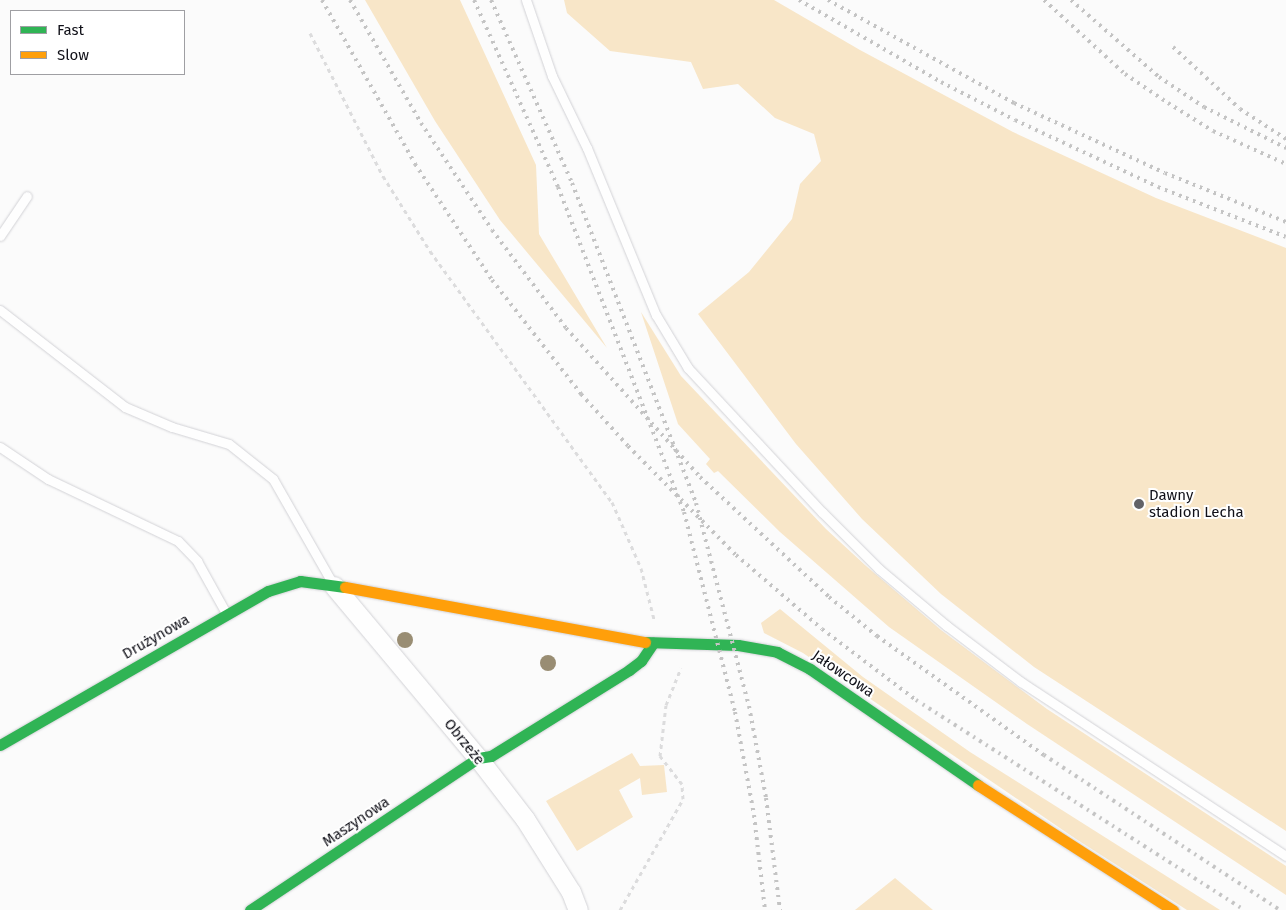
<!DOCTYPE html>
<html>
<head>
<meta charset="utf-8">
<style>
  body { margin:0 }
  #map { position:relative; width:1286px; height:910px; overflow:hidden; background:#fbfbfb; font-family:"Fira Sans",sans-serif }
  div>[style] { position:absolute }
  .green>* { inset:0; background:#f8e6c8 }
  .path>* { height:3px; margin-top:-1.5px; transform-origin:0; background:repeating-linear-gradient(90deg,#dcdcdd 0 4px,transparent 0 8px) }
  .roads { filter:drop-shadow(0 0 1px #d2d2d6) drop-shadow(0 0 1px #d2d2d6) }
  .lane>* { height:9px; margin:-4.5px; padding:0 4.5px; transform-origin:4.5px; border-radius:4.5px; background:#fefefe }
  .street>* { height:19px; margin:-9.5px; padding:0 9.5px; transform-origin:9.5px; border-radius:9.5px; background:#fefefe }
  .fast>* { height:11px; margin:-5.5px; padding:0 5.5px; transform-origin:5.5px; border-radius:5.5px; background:#30b455 }
  .slow>* { height:11px; margin:-5.5px; padding:0 5.5px; transform-origin:5.5px; border-radius:5.5px; background:#ff9f0a }
  .rail>* { height:4px; margin-top:-2px; transform-origin:0; background:repeating-linear-gradient(90deg,#c4c4c4 0 2.5px,transparent 0 7.5px) }
  .trees>* { width:16px; height:16px; margin:-8px; border-radius:50%; background:#998d73 }
  .dots>* { width:14px; height:14px; translate:-50% -50%; box-sizing:border-box; border:2px solid #fff; border-radius:50% }
  span { translate:-50% -50%; white-space:nowrap; text-align:center; line-height:1.15; -webkit-text-stroke:4px #fff; paint-order:stroke }
  .poi-label { font-size:15px; color:#101018 }
  .left { translate:0 -50%; text-align:left }
  .street-label { font-size:15px; color:#101018 }
  .legend { position:absolute; left:10px; top:10px; width:175px; height:65px; box-sizing:border-box; background:#fff; border:1px solid #9f9fa3; margin:0; padding:6px 9px; list-style:none; font-size:15px; color:#101018 }
  .legend li { display:flex; align-items:center; gap:10px; height:25px }
  .legend b { width:25px; border:1px solid #9f9fa3 }
</style>
</head>
<body>
<div id="map">
  <div class="green">
    <i style="clip-path:polygon(365px 0,460px 0,536px 165px,539px 234px,607px 348px,500px 220px,435px 121px)"></i>
    <i style="clip-path:polygon(564px 0,774px 0,860px 50px,1013px 132px,1156px 198px,1286px 248px,1286px 831px,1034px 667px,941px 594px,862px 519px,796px 444px,698px 314px,749px 272px,792px 219px,800px 184px,821px 161px,814px 134px,775px 118px,738px 84px,703px 89px,691px 62px,610px 51px,567px 13px)"></i>
    <i style="clip-path:polygon(641px 312px,681px 376px,826px 529px,865px 565px,941px 630px,1047px 709px,1286px 866px,1286px 895px,1027px 724px,889px 627px,780px 532px,718px 471px,714px 473px,706px 464px,710px 459px,678px 424px)"></i>
    <i style="clip-path:polygon(780px 609px,863px 677px,970px 752px,1220px 910px,1187px 910px,1076px 839px,803px 653px,764px 633px,761px 623px)"></i>
    <i style="clip-path:polygon(632px 753px,640px 766px,664px 765px,667px 792px,642px 795px,640px 778px,619px 790px,633px 817px,577px 851px,546px 801px)"></i>
    <i style="clip-path:polygon(895px 878px,933px 910px,855px 910px)"></i>
  </div>
  <div class="path">
    <i style="left:310px;top:33px;width:161px;rotate:63deg"></i>
    <i style="left:383px;top:176px;width:89px;rotate:57.9deg"></i>
    <i style="left:430px;top:251px;width:310px;rotate:54.1deg"></i>
    <i style="left:612px;top:502px;width:72px;rotate:66.3deg"></i>
    <i style="left:641px;top:568px;width:53px;rotate:75.7deg"></i>
    <i style="left:620px;top:910px;width:128px;rotate:-60.4deg"></i>
    <i style="left:683px;top:799px;width:15px;rotate:-94deg"></i>
    <i style="left:682px;top:784px;width:36px;rotate:-128deg"></i>
    <i style="left:660px;top:756px;width:51px;rotate:-83.3deg"></i>
    <i style="left:666px;top:705px;width:40px;rotate:-68deg"></i>
  </div>
  <div class="roads">
    <div class="lane">
      <i style="left:526px;top:0;width:80px;rotate:71.1deg"></i>
      <i style="left:552px;top:76px;width:80px;rotate:64.1deg"></i>
      <i style="left:587px;top:148px;width:181px;rotate:67.6deg"></i>
      <i style="left:656px;top:315px;width:62px;rotate:58.9deg"></i>
      <i style="left:688px;top:368px;width:197px;rotate:47.1deg"></i>
      <i style="left:822px;top:512px;width:81px;rotate:45deg"></i>
      <i style="left:879px;top:569px;width:89px;rotate:40deg"></i>
      <i style="left:947px;top:626px;width:93px;rotate:37.1deg"></i>
      <i style="left:1021px;top:682px;width:317px;rotate:33.3deg"></i>
      <i style="left:0;top:236px;width:48px;rotate:-56deg"></i>
      <i style="left:0;top:310px;width:158px;rotate:37.8deg"></i>
      <i style="left:125px;top:407px;width:51px;rotate:23.1deg"></i>
      <i style="left:172px;top:427px;width:59px;rotate:16.6deg"></i>
      <i style="left:229px;top:444px;width:56px;rotate:38.5deg"></i>
      <i style="left:273px;top:479px;width:115px;rotate:60.3deg"></i>
      <i style="left:0;top:447px;width:58px;rotate:33.7deg"></i>
      <i style="left:48px;top:479px;width:144px;rotate:25.5deg"></i>
      <i style="left:178px;top:541px;width:28px;rotate:46deg"></i>
      <i style="left:197px;top:561px;width:60px;rotate:60.9deg"></i>
    </div>
    <div class="street">
      <i style="left:334px;top:586px;width:224px;rotate:50.1deg"></i>
      <i style="left:478px;top:758px;width:77px;rotate:52.4deg"></i>
      <i style="left:525px;top:819px;width:86px;rotate:57.8deg"></i>
      <i style="left:571px;top:892px;width:19px;rotate:69deg"></i>
    </div>
    <div class="fast">
      <i style="left:645px;top:642px;width:93px;rotate:1.8deg"></i>
      <i style="left:738px;top:645px;width:40px;rotate:10deg"></i>
      <i style="left:777px;top:652px;width:37px;rotate:27deg"></i>
      <i style="left:810px;top:669px;width:204px;rotate:34.6deg"></i>
      <i style="left:0;top:745px;width:309px;rotate:-29.9deg"></i>
      <i style="left:268px;top:591px;width:34px;rotate:-17deg"></i>
      <i style="left:300px;top:581px;width:45px;rotate:7.6deg"></i>
      <i style="left:250px;top:910px;width:274px;rotate:-33.7deg"></i>
      <i style="left:478px;top:758px;width:13px;rotate:-9deg"></i>
      <i style="left:491px;top:756px;width:163px;rotate:-31.9deg"></i>
      <i style="left:629px;top:670px;width:15px;rotate:-37deg"></i>
      <i style="left:641px;top:661px;width:22px;rotate:-56deg"></i>
    </div>
    <div class="slow">
      <i style="left:345px;top:587px;width:305px;rotate:10.4deg"></i>
      <i style="left:978px;top:785px;width:232px;rotate:32.7deg"></i>
    </div>
  </div>
  <div class="rail">
    <i style="left:322px;top:0;width:189px;rotate:60.4deg"></i>
    <i style="left:415px;top:164px;width:139px;rotate:56.4deg"></i>
    <i style="left:492px;top:280px;width:145px;rotate:52deg"></i>
    <i style="left:581px;top:394px;width:70px;rotate:47.9deg"></i>
    <i style="left:628px;top:446px;width:153px;rotate:45.3deg"></i>
    <i style="left:736px;top:555px;width:113px;rotate:40.7deg"></i>
    <i style="left:822px;top:629px;width:118px;rotate:37.1deg"></i>
    <i style="left:916px;top:700px;width:389px;rotate:32.6deg"></i>
    <i style="left:350px;top:0;width:142px;rotate:60deg"></i>
    <i style="left:421px;top:123px;width:128px;rotate:56.4deg"></i>
    <i style="left:492px;top:230px;width:123px;rotate:52.9deg"></i>
    <i style="left:566px;top:328px;width:200px;rotate:48deg"></i>
    <i style="left:700px;top:477px;width:176px;rotate:42.9deg"></i>
    <i style="left:829px;top:597px;width:62px;rotate:39.1deg"></i>
    <i style="left:877px;top:636px;width:205px;rotate:35.5deg"></i>
    <i style="left:1044px;top:755px;width:282px;rotate:33.3deg"></i>
    <i style="left:474px;top:0;width:205px;rotate:65.8deg"></i>
    <i style="left:558px;top:187px;width:349px;rotate:68.8deg"></i>
    <i style="left:684px;top:512px;width:206px;rotate:75.7deg"></i>
    <i style="left:735px;top:712px;width:105px;rotate:79.5deg"></i>
    <i style="left:754px;top:815px;width:96px;rotate:83.4deg"></i>
    <i style="left:491px;top:0;width:200px;rotate:66.1deg"></i>
    <i style="left:572px;top:183px;width:343px;rotate:68.8deg"></i>
    <i style="left:696px;top:503px;width:210px;rotate:75.4deg"></i>
    <i style="left:749px;top:706px;width:94px;rotate:79.5deg"></i>
    <i style="left:766px;top:798px;width:113px;rotate:82.9deg"></i>
    <i style="left:799px;top:0;width:164px;rotate:30deg"></i>
    <i style="left:941px;top:82px;width:83px;rotate:27.2deg"></i>
    <i style="left:1015px;top:120px;width:158px;rotate:25.1deg"></i>
    <i style="left:1158px;top:187px;width:137px;rotate:21.3deg"></i>
    <i style="left:828px;top:0;width:213px;rotate:29deg"></i>
    <i style="left:1014px;top:103px;width:166px;rotate:24.9deg"></i>
    <i style="left:1165px;top:173px;width:131px;rotate:22deg"></i>
    <i style="left:1044px;top:0;width:110px;rotate:42.4deg"></i>
    <i style="left:1125px;top:74px;width:52px;rotate:34deg"></i>
    <i style="left:1168px;top:103px;width:53px;rotate:31.9deg"></i>
    <i style="left:1213px;top:131px;width:80px;rotate:24.3deg"></i>
    <i style="left:1071px;top:0;width:117px;rotate:41.2deg"></i>
    <i style="left:1159px;top:77px;width:54px;rotate:33.7deg"></i>
    <i style="left:1204px;top:107px;width:92px;rotate:26.6deg"></i>
    <i style="left:1173px;top:47px;width:91px;rotate:42.8deg"></i>
    <i style="left:1240px;top:109px;width:55px;rotate:33.1deg"></i>
  </div>
  <div class="trees">
    <i style="left:405px;top:640px"></i>
    <i style="left:548px;top:663px"></i>
  </div>
  <div class="dots">
    <i style="left:1139px;top:504px;background:#626267"></i>
  </div>
  <div class="poi-label">
    <span class="left" style="left:1149px;top:504px">Dawny<br>stadion Lecha</span>
  </div>
  <div class="street-label">
    <span style="left:156px;top:637px;rotate:-30deg">Drużynowa</span>
    <span style="left:843px;top:674px;rotate:34deg">Jałowcowa</span>
    <span style="left:464px;top:742px;rotate:51deg">Obrzeże</span>
    <span style="left:356px;top:822px;rotate:-34deg">Maszynowa</span>
  </div>
  <ul class="legend">
  <li><b style="height:6px;background:#30b455"></b>Fast</li>
  <li><b style="height:6px;background:#ff9f0a"></b>Slow</li>
  </ul>
</div>
</body>
</html>
